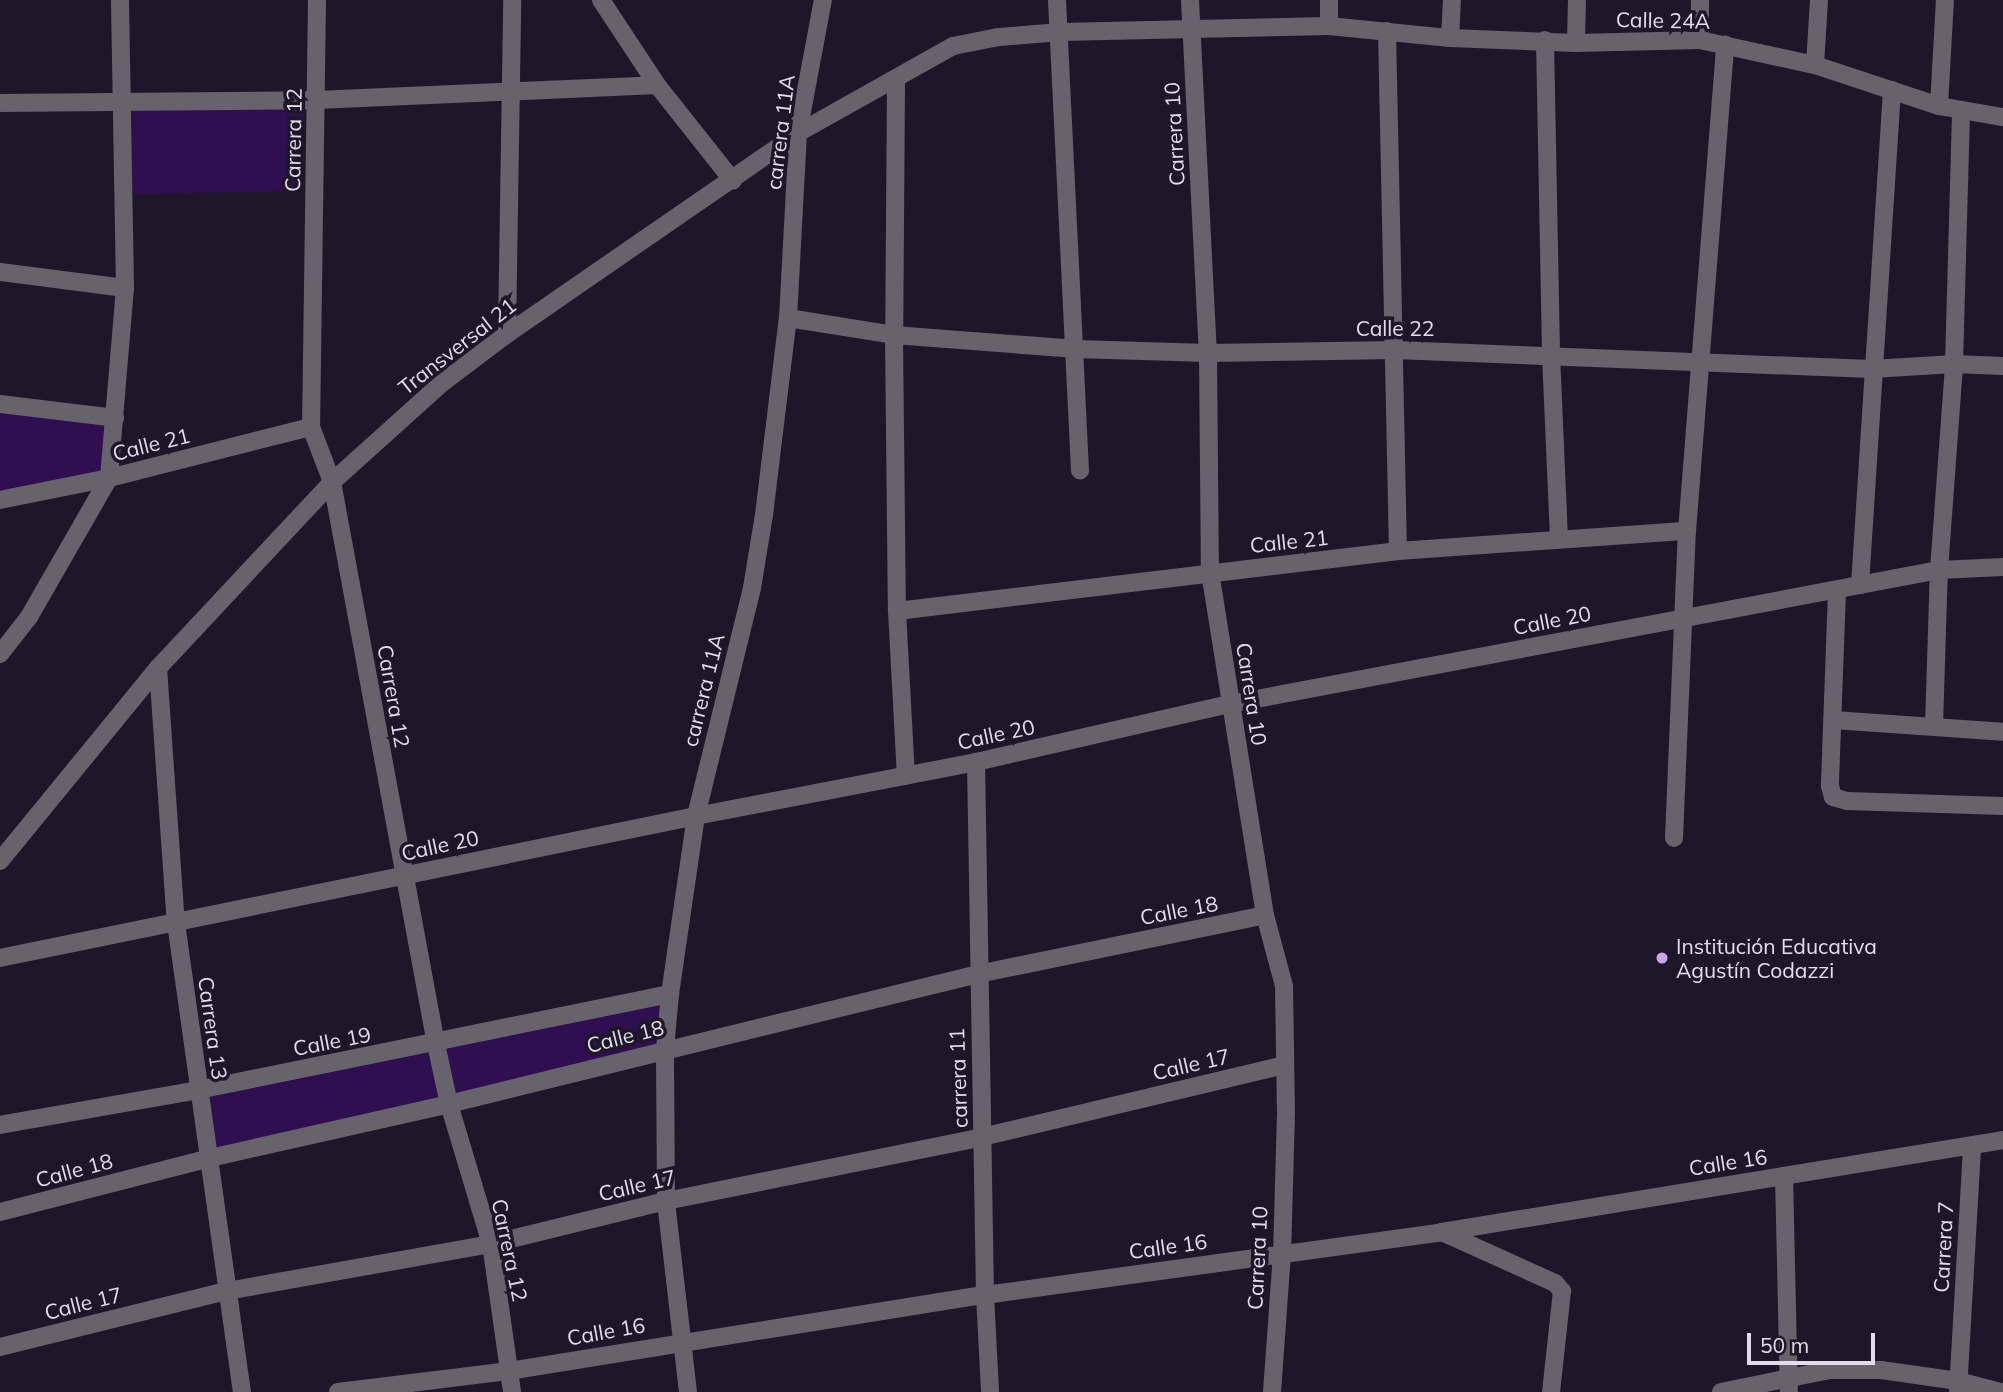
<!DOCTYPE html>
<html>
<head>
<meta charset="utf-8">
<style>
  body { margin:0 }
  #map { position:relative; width:2003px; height:1392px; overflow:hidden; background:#1e172a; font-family:Mulish,sans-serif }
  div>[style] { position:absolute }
  .green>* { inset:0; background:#300f50 }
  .minor>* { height:18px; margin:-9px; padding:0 9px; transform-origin:9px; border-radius:9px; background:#66636d }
  .dots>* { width:19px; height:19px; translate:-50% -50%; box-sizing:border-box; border:4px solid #1e172a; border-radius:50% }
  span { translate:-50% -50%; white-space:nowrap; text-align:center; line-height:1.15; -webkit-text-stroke:7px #1e172a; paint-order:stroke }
  .street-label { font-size:21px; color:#e2ddea }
  .poi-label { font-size:21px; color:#e2ddea }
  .left { translate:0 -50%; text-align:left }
  .scale { position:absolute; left:1747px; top:1333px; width:128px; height:32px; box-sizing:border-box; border:4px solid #e2ddea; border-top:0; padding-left:9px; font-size:21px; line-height:24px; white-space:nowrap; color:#e2ddea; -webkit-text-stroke:5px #1e172a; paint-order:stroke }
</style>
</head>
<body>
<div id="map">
  <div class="green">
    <i style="clip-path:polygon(305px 106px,296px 191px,133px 194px,129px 110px)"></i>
    <i style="clip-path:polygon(0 409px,112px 421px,106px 474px,0 495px)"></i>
    <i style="clip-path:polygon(666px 1001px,661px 1046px,453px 1097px,442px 1048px)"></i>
    <i style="clip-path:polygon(432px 1052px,441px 1099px,215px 1151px,203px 1095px)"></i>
  </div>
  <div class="minor">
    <i style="left:317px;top:0;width:427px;rotate:90.8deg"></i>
    <i style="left:311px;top:427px;width:59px;rotate:69.1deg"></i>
    <i style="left:332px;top:482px;width:572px;rotate:79.52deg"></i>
    <i style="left:436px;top:1044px;width:61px;rotate:77.8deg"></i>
    <i style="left:449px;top:1104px;width:146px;rotate:73.3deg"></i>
    <i style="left:491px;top:1244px;width:149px;rotate:81.9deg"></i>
    <i style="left:601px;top:0;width:102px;rotate:56.6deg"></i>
    <i style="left:657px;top:85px;width:122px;rotate:51.6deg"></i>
    <i style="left:1057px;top:0;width:471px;rotate:87.2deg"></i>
    <i style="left:1190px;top:0;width:353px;rotate:87.1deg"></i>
    <i style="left:1208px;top:353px;width:219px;rotate:89.5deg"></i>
    <i style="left:1210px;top:572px;width:347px;rotate:80.9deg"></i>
    <i style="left:1265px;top:915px;width:73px;rotate:75deg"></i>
    <i style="left:1284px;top:986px;width:127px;rotate:89.1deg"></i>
    <i style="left:1286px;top:1113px;width:140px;rotate:91.6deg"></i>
    <i style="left:1282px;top:1253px;width:139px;rotate:94.1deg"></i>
    <i style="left:1329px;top:26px;width:26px;rotate:-90deg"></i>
    <i style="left:1387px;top:31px;width:520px;rotate:88.79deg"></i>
    <i style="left:1450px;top:38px;width:38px;rotate:-87deg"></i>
    <i style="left:1545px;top:40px;width:315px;rotate:88.9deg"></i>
    <i style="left:1551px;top:355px;width:183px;rotate:87.5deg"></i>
    <i style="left:1700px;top:40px;width:40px;rotate:-90deg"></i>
    <i style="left:1576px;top:43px;width:43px;rotate:-88.7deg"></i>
    <i style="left:1815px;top:65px;width:65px;rotate:-86.5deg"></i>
    <i style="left:896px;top:80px;width:255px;rotate:90.4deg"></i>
    <i style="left:894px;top:335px;width:276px;rotate:89.4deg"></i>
    <i style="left:897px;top:611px;width:165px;rotate:86.9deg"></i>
    <i style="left:0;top:103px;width:316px;rotate:-0.5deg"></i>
    <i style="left:316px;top:100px;width:341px;rotate:-2.5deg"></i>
    <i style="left:1939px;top:106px;width:106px;rotate:-86.8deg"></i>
    <i style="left:0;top:272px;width:126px;rotate:7.3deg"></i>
    <i style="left:788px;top:318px;width:107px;rotate:9.1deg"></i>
    <i style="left:894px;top:335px;width:183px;rotate:4.4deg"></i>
    <i style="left:1076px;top:349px;width:132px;rotate:1.7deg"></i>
    <i style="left:1208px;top:353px;width:188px;rotate:-0.9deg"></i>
    <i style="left:1396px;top:350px;width:476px;rotate:2.3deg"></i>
    <i style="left:1872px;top:369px;width:82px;rotate:-3.5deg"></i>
    <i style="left:1954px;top:364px;width:49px;rotate:2.3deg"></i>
    <i style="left:507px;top:334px;width:334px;rotate:-89.1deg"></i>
    <i style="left:0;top:404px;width:116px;rotate:6.9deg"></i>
    <i style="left:0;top:500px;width:111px;rotate:-11.4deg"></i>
    <i style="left:109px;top:478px;width:208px;rotate:-14.2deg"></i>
    <i style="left:1860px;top:585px;width:496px;rotate:-86.3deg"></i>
    <i style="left:1837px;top:591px;width:195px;rotate:92.1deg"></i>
    <i style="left:1830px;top:786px;width:11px;rotate:75deg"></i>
    <i style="left:1833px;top:797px;width:15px;rotate:16deg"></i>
    <i style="left:1847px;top:801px;width:156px;rotate:1.8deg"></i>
    <i style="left:897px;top:611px;width:505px;rotate:-6.83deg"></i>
    <i style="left:1398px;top:551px;width:290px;rotate:-4deg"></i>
    <i style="left:0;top:654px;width:47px;rotate:-51.9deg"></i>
    <i style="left:29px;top:617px;width:160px;rotate:-60.1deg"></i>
    <i style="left:109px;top:478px;width:191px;rotate:-85.2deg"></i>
    <i style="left:125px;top:288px;width:288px;rotate:-91deg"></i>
    <i style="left:158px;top:668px;width:256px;rotate:86deg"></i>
    <i style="left:176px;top:923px;width:474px;rotate:82deg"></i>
    <i style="left:1833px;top:720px;width:170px;rotate:4deg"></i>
    <i style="left:1934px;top:726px;width:156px;rotate:-88.2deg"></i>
    <i style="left:1939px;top:570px;width:207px;rotate:-85.8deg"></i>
    <i style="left:1954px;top:364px;width:254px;rotate:-88.4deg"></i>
    <i style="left:976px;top:762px;width:533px;rotate:89.03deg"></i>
    <i style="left:985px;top:1295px;width:97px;rotate:87deg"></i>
    <i style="left:1674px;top:838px;width:307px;rotate:-87.6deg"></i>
    <i style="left:1687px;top:531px;width:488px;rotate:-85.5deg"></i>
    <i style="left:0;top:861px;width:249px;rotate:-50.7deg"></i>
    <i style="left:158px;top:668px;width:255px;rotate:-46.9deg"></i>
    <i style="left:332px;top:482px;width:148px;rotate:-42deg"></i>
    <i style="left:442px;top:383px;width:81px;rotate:-37deg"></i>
    <i style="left:507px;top:334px;width:354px;rotate:-34.6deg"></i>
    <i style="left:798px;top:133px;width:178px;rotate:-29.3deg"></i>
    <i style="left:953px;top:46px;width:47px;rotate:-11.1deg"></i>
    <i style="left:999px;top:37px;width:62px;rotate:-4.6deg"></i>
    <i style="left:1061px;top:32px;width:268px;rotate:-1.3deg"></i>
    <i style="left:1329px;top:26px;width:122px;rotate:5.7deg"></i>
    <i style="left:1450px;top:38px;width:126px;rotate:2.3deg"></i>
    <i style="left:1576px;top:43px;width:124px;rotate:-1.4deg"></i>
    <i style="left:1700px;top:40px;width:118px;rotate:12.3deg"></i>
    <i style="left:1815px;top:65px;width:131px;rotate:18.3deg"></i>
    <i style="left:1939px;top:106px;width:65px;rotate:9.8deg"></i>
    <i style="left:0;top:958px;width:710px;rotate:-11.53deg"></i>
    <i style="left:696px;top:816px;width:285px;rotate:-10.9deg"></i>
    <i style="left:976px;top:762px;width:261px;rotate:-12.9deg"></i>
    <i style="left:1230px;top:704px;width:722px;rotate:-10.7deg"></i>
    <i style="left:1939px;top:570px;width:64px;rotate:-2.7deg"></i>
    <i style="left:0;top:1125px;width:201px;rotate:-10deg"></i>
    <i style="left:198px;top:1090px;width:482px;rotate:-11.5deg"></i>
    <i style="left:1784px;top:1176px;width:216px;rotate:88.7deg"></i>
    <i style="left:0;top:1212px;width:217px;rotate:-14.4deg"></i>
    <i style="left:210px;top:1158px;width:245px;rotate:-12.7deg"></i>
    <i style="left:449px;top:1104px;width:545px;rotate:-13.81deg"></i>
    <i style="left:978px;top:974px;width:293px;rotate:-11.6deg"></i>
    <i style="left:1442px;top:1232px;width:124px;rotate:24.3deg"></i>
    <i style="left:1555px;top:1283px;width:11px;rotate:49deg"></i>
    <i style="left:1562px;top:1291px;width:102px;rotate:96.2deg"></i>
    <i style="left:0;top:1347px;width:234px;rotate:-13.9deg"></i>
    <i style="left:227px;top:1291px;width:268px;rotate:-10.1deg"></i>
    <i style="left:491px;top:1244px;width:180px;rotate:-13.8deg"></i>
    <i style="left:666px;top:1201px;width:322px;rotate:-11.4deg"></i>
    <i style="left:982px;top:1137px;width:311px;rotate:-13.4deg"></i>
    <i style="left:1958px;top:1391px;width:245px;rotate:-86.7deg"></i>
    <i style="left:338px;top:1392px;width:171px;rotate:-7deg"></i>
    <i style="left:508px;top:1371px;width:483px;rotate:-9.1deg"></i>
    <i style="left:985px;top:1295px;width:461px;rotate:-7.8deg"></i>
    <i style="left:1442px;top:1232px;width:568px;rotate:-9.31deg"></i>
    <i style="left:688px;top:1392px;width:192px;rotate:-96.6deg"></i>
    <i style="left:666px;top:1201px;width:152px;rotate:-90.4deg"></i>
    <i style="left:665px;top:1049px;width:55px;rotate:-84.8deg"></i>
    <i style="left:670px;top:994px;width:180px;rotate:-81.7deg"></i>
    <i style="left:696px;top:816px;width:235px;rotate:-76.2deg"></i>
    <i style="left:752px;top:588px;width:74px;rotate:-80.7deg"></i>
    <i style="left:764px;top:515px;width:198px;rotate:-83.1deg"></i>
    <i style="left:788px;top:318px;width:185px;rotate:-86.9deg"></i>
    <i style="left:798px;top:133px;width:135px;rotate:-79.4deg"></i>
    <i style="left:1721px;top:1392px;width:110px;rotate:-11.5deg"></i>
    <i style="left:1829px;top:1370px;width:52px"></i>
    <i style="left:1881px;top:1370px;width:78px;rotate:8.1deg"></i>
    <i style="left:1958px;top:1381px;width:44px;rotate:14.3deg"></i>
  </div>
  <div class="dots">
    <i style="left:1662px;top:958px;background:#c5a7f1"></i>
  </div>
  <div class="street-label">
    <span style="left:1663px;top:20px;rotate:1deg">Calle 24A</span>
    <span style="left:780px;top:132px;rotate:-83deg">carrera 11A</span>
    <span style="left:1174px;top:134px;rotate:-93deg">Carrera 10</span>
    <span style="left:293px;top:140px;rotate:-89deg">Carrera 12</span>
    <span style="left:1395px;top:328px">Calle 22</span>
    <span style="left:457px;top:346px;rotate:-38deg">Transversal 21</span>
    <span style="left:151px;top:444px;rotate:-14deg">Calle 21</span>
    <span style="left:1289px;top:541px;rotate:-6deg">Calle 21</span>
    <span style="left:1552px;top:620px;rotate:-11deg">Calle 20</span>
    <span style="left:703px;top:690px;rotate:-76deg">carrera 11A</span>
    <span style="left:1252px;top:694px;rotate:81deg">Carrera 10</span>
    <span style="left:394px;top:696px;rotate:80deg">Carrera 12</span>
    <span style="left:996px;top:734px;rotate:-12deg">Calle 20</span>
    <span style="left:440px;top:845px;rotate:-12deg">Calle 20</span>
    <span style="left:1179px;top:910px;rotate:-11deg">Calle 18</span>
    <span style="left:213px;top:1028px;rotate:82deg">Carrera 13</span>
    <span style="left:625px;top:1036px;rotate:-14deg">Calle 18</span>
    <span style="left:332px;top:1041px;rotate:-11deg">Calle 19</span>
    <span style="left:1191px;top:1064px;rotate:-13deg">Calle 17</span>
    <span style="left:958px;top:1078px;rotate:-92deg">carrera 11</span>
    <span style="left:1728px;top:1162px;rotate:-9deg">Calle 16</span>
    <span style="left:74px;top:1170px;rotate:-15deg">Calle 18</span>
    <span style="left:637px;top:1185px;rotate:-13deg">Calle 17</span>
    <span style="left:1168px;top:1246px;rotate:-8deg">Calle 16</span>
    <span style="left:1943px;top:1247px;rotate:-87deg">Carrera 7</span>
    <span style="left:510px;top:1250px;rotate:78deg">Carrera 12</span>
    <span style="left:1257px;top:1258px;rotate:-87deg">Carrera 10</span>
    <span style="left:83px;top:1303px;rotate:-14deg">Calle 17</span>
    <span style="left:606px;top:1331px;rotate:-10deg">Calle 16</span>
  </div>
  <div class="poi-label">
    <span class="left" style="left:1676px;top:958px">Institución Educativa<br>Agustín Codazzi</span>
  </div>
  <div class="scale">50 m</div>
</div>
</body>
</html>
